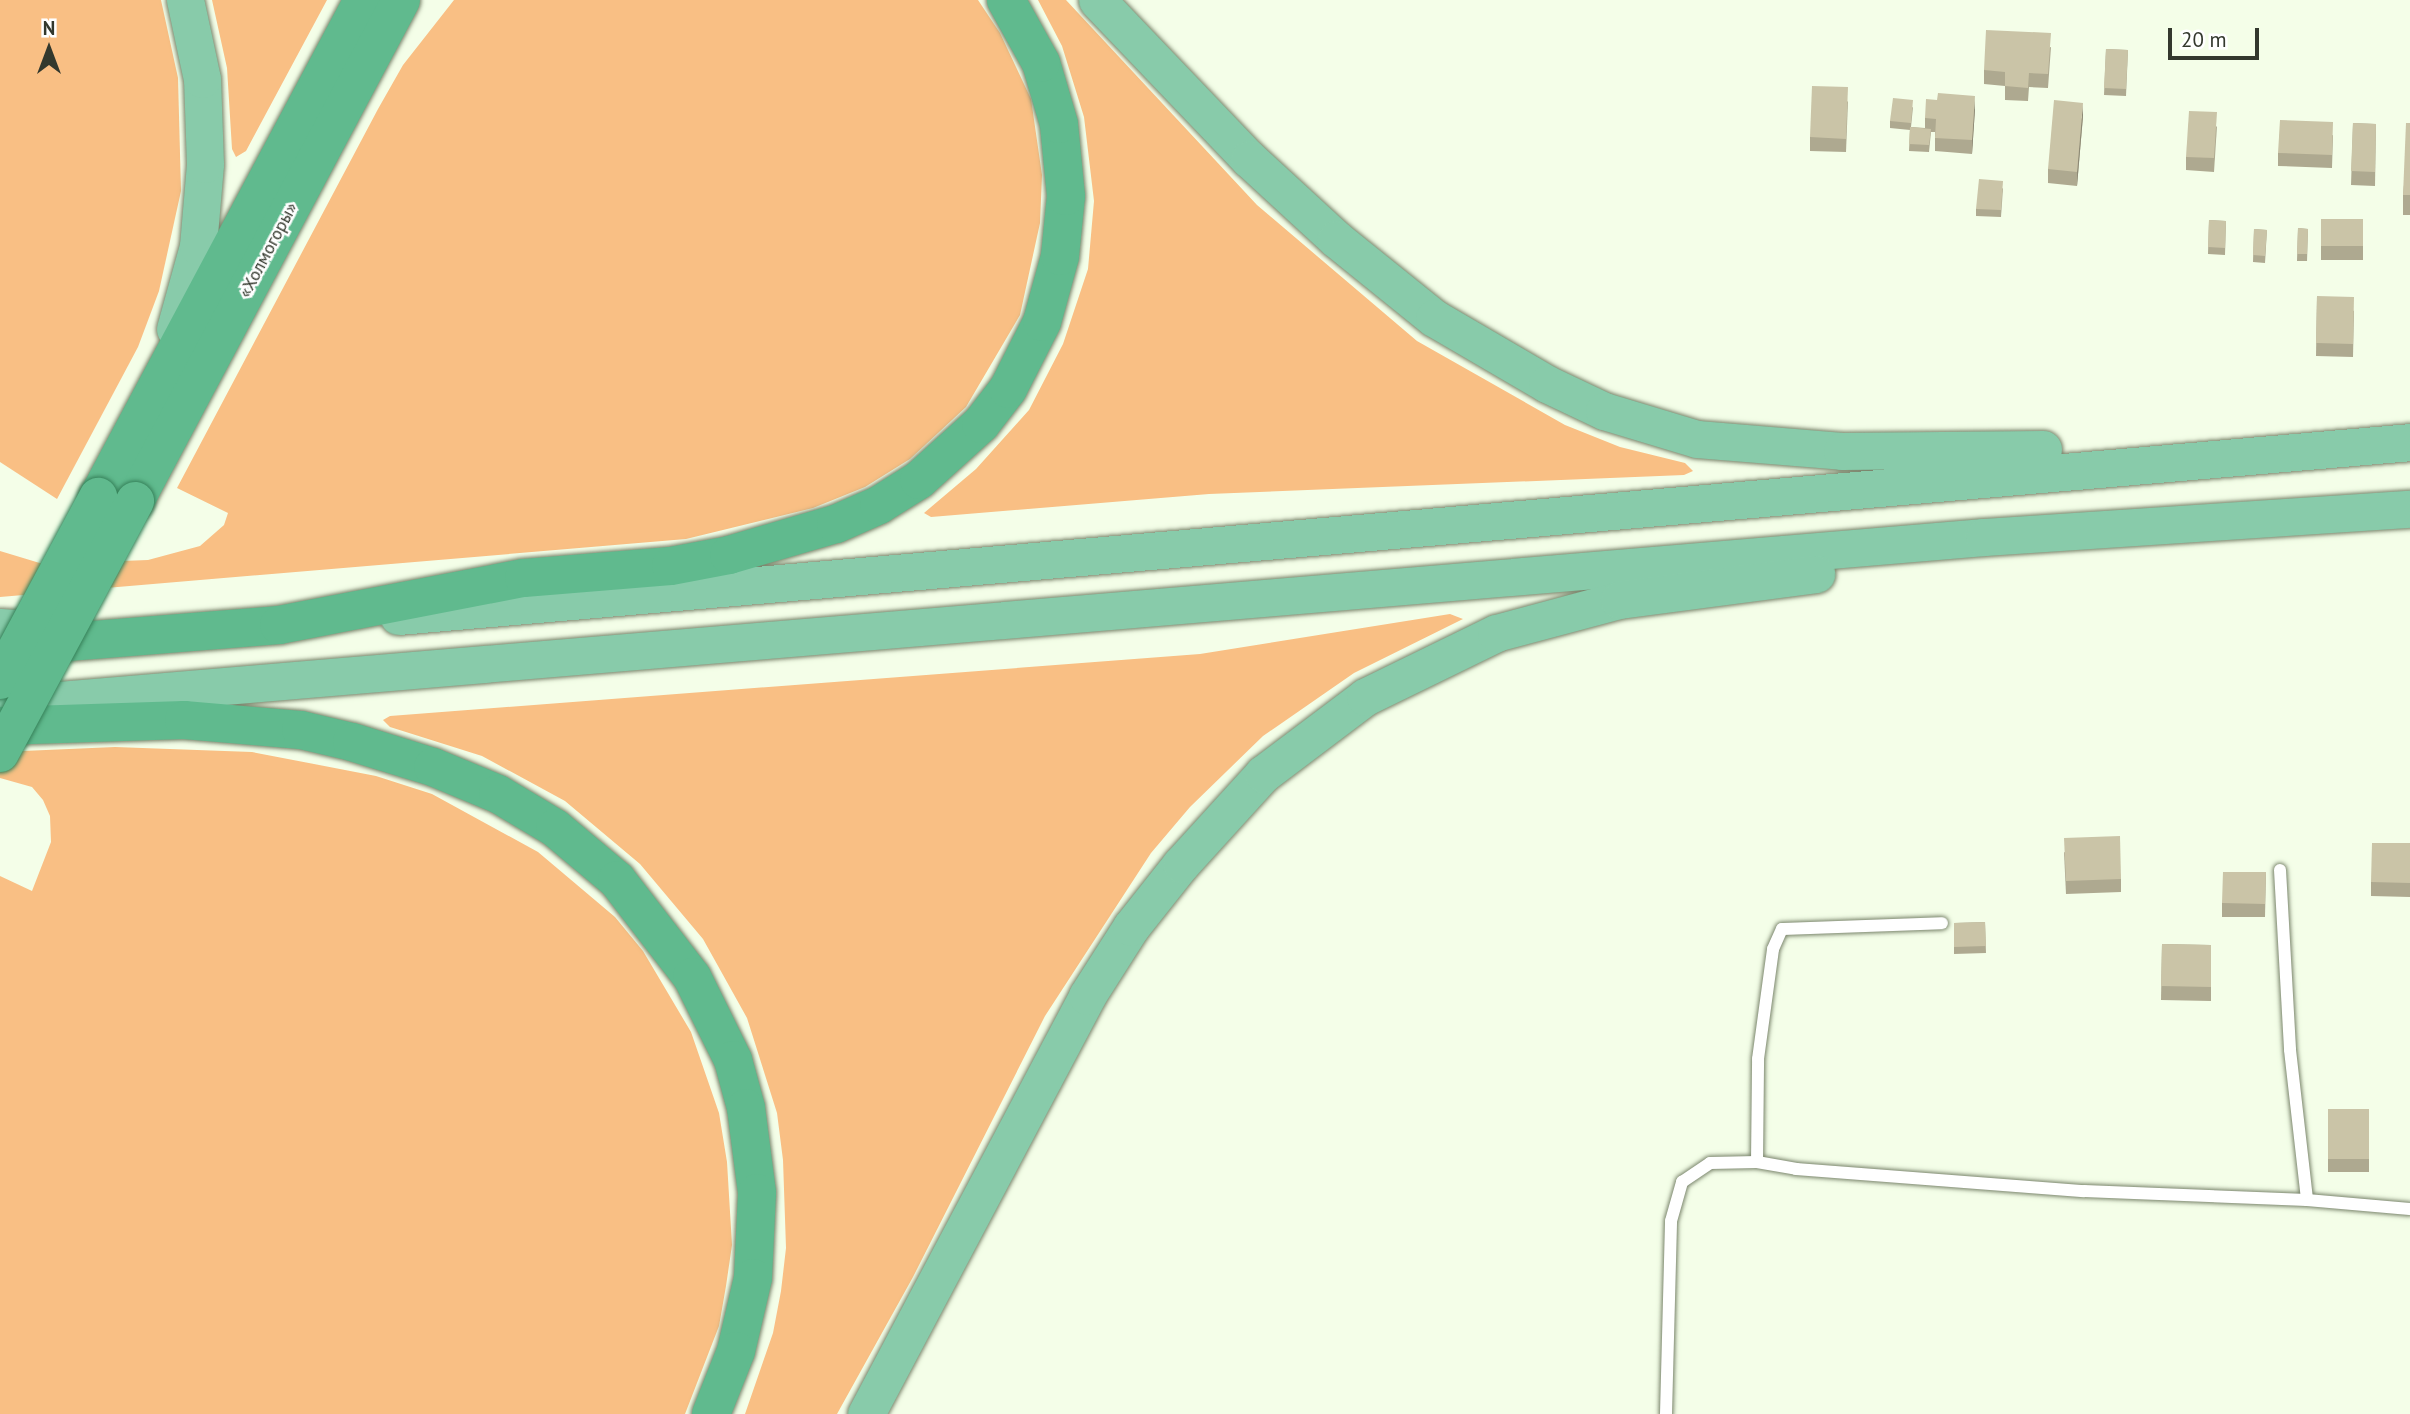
<!DOCTYPE html>
<html>
<head>
<meta charset="utf-8">
<style>
  body { margin:0 }
  #map { position:relative; width:2410px; height:1414px; overflow:hidden; background:#f4fee8; font-family:"PT Sans",sans-serif }
  div>[style] { position:absolute }
  .green>* { inset:0; background:#f9bf84 }
  .roads { filter:drop-shadow(0 0 2px #7b866d) drop-shadow(0 0 2px #7b866d) }
  .service>* { height:12px; margin:-6px; padding:0 6px; transform-origin:6px; border-radius:6px; background:#fff }
  .primary>* { height:37px; margin:-18.5px; padding:0 18.5px; transform-origin:18.5px; border-radius:18.5px; background:#88cbaa }
  .trunk>* { height:38px; margin:-19px; padding:0 19px; transform-origin:19px; border-radius:19px; background:#60ba8e }
  .bridges { filter:drop-shadow(0 0 2px #368159) drop-shadow(0 0 2px #368159) }
  .trunk-bridge>* { height:38px; margin:-19px; padding:0 19px; transform-origin:19px; border-radius:19px; background:#60ba8e }
  .wall>* { inset:0; background:#aea990 }
  .shaded-wall>* { inset:0; background:#8d8975 }
  .building>* { inset:0; background:#cac4a7 }
  span { translate:-50% -50%; white-space:nowrap; text-align:center; line-height:1.15; -webkit-text-stroke:5px #fff; paint-order:stroke }
  .street-label { font-size:18px; color:#33382d }
  .north { position:absolute; left:14px; top:14px; width:70px; height:70px; -webkit-text-stroke:5px #fff; paint-order:stroke; rotate:0deg; font-size:19px; font-weight:700; line-height:28px; text-align:center; color:#33382d }
  .north::after { content:''; display:block; margin:auto; width:24px; height:32px; background:#33382d; clip-path:polygon(50% 0,100% 100%,50% 72%,0 100%) }
  .scale { position:absolute; left:2168px; top:28px; width:91px; height:32px; box-sizing:border-box; border:4px solid #33382d; border-top:0; padding-left:9px; font-size:21px; line-height:24px; white-space:nowrap; color:#33382d; -webkit-text-stroke:5px #fff; paint-order:stroke }
</style>
</head>
<body>
<div id="map">
  <div class="green">
    <i style="clip-path:polygon(0 0,161px 0,178px 78px,181px 191px,159px 291px,138px 347px,57px 499px,0 462px)"></i>
    <i style="clip-path:polygon(212px 0,327px 0,246px 151px,236px 157px,232px 149px,227px 68px)"></i>
    <i style="clip-path:polygon(454px 0,978px 0,1000px 33px,1031px 99px,1042px 175px,1040px 223px,1020px 315px,966px 407px,910px 459px,865px 487px,813px 508px,686px 539px,0 597px,0 551px,43px 564px,148px 560px,200px 546px,224px 525px,228px 513px,177px 488px,378px 109px,403px 65px)"></i>
    <i style="clip-path:polygon(1038px 0,1066px 0,1257px 205px,1417px 341px,1565px 425px,1620px 447px,1685px 463px,1693px 471px,1684px 475px,1209px 494px,931px 517px,924px 513px,976px 469px,1029px 410px,1063px 344px,1088px 269px,1094px 201px,1084px 117px,1062px 46px)"></i>
    <i style="clip-path:polygon(1450px 614px,1463px 619px,1354px 673px,1263px 736px,1190px 807px,1151px 853px,1045px 1016px,913px 1277px,837px 1414px,745px 1414px,773px 1333px,781px 1291px,786px 1248px,783px 1160px,777px 1113px,747px 1018px,703px 939px,640px 864px,565px 801px,482px 756px,390px 727px,383px 720px,390px 716px,1200px 654px)"></i>
    <i style="clip-path:polygon(115px 747px,252px 752px,376px 776px,432px 794px,538px 852px,615px 917px,643px 951px,691px 1032px,719px 1113px,727px 1162px,732px 1245px,726px 1286px,719px 1326px,685px 1414px,0 1414px,0 876px,32px 891px,51px 842px,50px 816px,43px 800px,32px 787px,0 778px,0 752px)"></i>
  </div>
  <div class="roads">
    <div class="service">
      <i style="left:2280px;top:870px;width:180px;rotate:86.8deg"></i>
      <i style="left:2290px;top:1050px;width:151px;rotate:83.5deg"></i>
      <i style="left:1757px;top:1162px;width:103px;rotate:-89.4deg"></i>
      <i style="left:1758px;top:1059px;width:111px;rotate:-82.2deg"></i>
      <i style="left:1773px;top:949px;width:22px;rotate:-66deg"></i>
      <i style="left:1782px;top:929px;width:160px;rotate:-2.1deg"></i>
      <i style="left:1666px;top:1414px;width:193px;rotate:-88.5deg"></i>
      <i style="left:1671px;top:1221px;width:41px;rotate:-74.2deg"></i>
      <i style="left:1682px;top:1182px;width:34px;rotate:-34deg"></i>
      <i style="left:1710px;top:1163px;width:47px;rotate:-1.2deg"></i>
      <i style="left:1757px;top:1162px;width:40px;rotate:10deg"></i>
      <i style="left:1796px;top:1169px;width:289px;rotate:4.4deg"></i>
      <i style="left:2084px;top:1191px;width:223px;rotate:2.3deg"></i>
      <i style="left:2307px;top:1200px;width:103px;rotate:5deg"></i>
    </div>
    <div class="primary">
      <i style="left:1097px;top:0;width:220px;rotate:46.3deg"></i>
      <i style="left:1249px;top:159px;width:118px;rotate:42.6deg"></i>
      <i style="left:1336px;top:239px;width:126px;rotate:38.9deg"></i>
      <i style="left:1434px;top:318px;width:131px;rotate:30.3deg"></i>
      <i style="left:1547px;top:384px;width:63px;rotate:25.3deg"></i>
      <i style="left:1604px;top:411px;width:97px;rotate:16.8deg"></i>
      <i style="left:1697px;top:439px;width:145px;rotate:4.7deg"></i>
      <i style="left:1842px;top:451px;width:201px;rotate:-0.6deg"></i>
      <i style="left:175px;top:329px;width:86px;rotate:-74.5deg"></i>
      <i style="left:198px;top:246px;width:82px;rotate:-85.1deg"></i>
      <i style="left:205px;top:164px;width:85px;rotate:-92deg"></i>
      <i style="left:202px;top:79px;width:81px;rotate:-102.1deg"></i>
      <i style="left:398px;top:616px;width:2020px;rotate:-4.94deg"></i>
      <i style="left:0;top:627px;width:56px;rotate:4.1deg"></i>
      <i style="left:0;top:705px;width:1991px;rotate:-4.84deg"></i>
      <i style="left:1984px;top:537px;width:427px;rotate:-3.8deg"></i>
      <i style="left:866px;top:1414px;width:473px;rotate:-62.1deg"></i>
      <i style="left:1087px;top:996px;width:82px;rotate:-57.5deg"></i>
      <i style="left:1131px;top:927px;width:80px;rotate:-51.6deg"></i>
      <i style="left:1181px;top:864px;width:122px;rotate:-47.7deg"></i>
      <i style="left:1263px;top:774px;width:128px;rotate:-37deg"></i>
      <i style="left:1365px;top:697px;width:146px;rotate:-26deg"></i>
      <i style="left:1496px;top:633px;width:127px;rotate:-15deg"></i>
      <i style="left:1619px;top:600px;width:199px;rotate:-7.5deg"></i>
    </div>
    <div class="trunk">
      <i style="left:98px;top:497px;width:563px;rotate:-61.93deg"></i>
      <i style="left:135px;top:501px;width:567px;rotate:-62.03deg"></i>
      <i style="left:31px;top:645px;width:249px;rotate:-4.6deg"></i>
      <i style="left:279px;top:625px;width:249px;rotate:-10.9deg"></i>
      <i style="left:524px;top:578px;width:147px;rotate:-4.7deg"></i>
      <i style="left:671px;top:566px;width:59px;rotate:-10.7deg"></i>
      <i style="left:729px;top:555px;width:111px;rotate:-16.2deg"></i>
      <i style="left:836px;top:524px;width:47px;rotate:-23.8deg"></i>
      <i style="left:879px;top:505px;width:47px;rotate:-32deg"></i>
      <i style="left:919px;top:480px;width:84px;rotate:-42.1deg"></i>
      <i style="left:981px;top:424px;width:44px;rotate:-52.4deg"></i>
      <i style="left:1008px;top:389px;width:75px;rotate:-63.1deg"></i>
      <i style="left:1042px;top:322px;width:68px;rotate:-74.7deg"></i>
      <i style="left:1060px;top:256px;width:60px;rotate:-84.3deg"></i>
      <i style="left:1066px;top:196px;width:72px;rotate:-95.6deg"></i>
      <i style="left:1059px;top:124px;width:64px;rotate:-106.4deg"></i>
      <i style="left:1041px;top:63px;width:72px;rotate:-119.1deg"></i>
      <i style="left:0;top:726px;width:184px;rotate:-1.9deg"></i>
      <i style="left:184px;top:720px;width:117px;rotate:4.9deg"></i>
      <i style="left:301px;top:730px;width:52px;rotate:13.2deg"></i>
      <i style="left:352px;top:742px;width:85px;rotate:17.2deg"></i>
      <i style="left:433px;top:767px;width:70px;rotate:22.6deg"></i>
      <i style="left:498px;top:794px;width:66px;rotate:30.8deg"></i>
      <i style="left:555px;top:828px;width:81px;rotate:40deg"></i>
      <i style="left:617px;top:880px;width:123px;rotate:52.3deg"></i>
      <i style="left:692px;top:977px;width:93px;rotate:63.7deg"></i>
      <i style="left:733px;top:1060px;width:50px;rotate:74.8deg"></i>
      <i style="left:746px;top:1108px;width:86px;rotate:82.6deg"></i>
      <i style="left:757px;top:1193px;width:85px;rotate:92.7deg"></i>
      <i style="left:753px;top:1278px;width:75px;rotate:103.1deg"></i>
      <i style="left:736px;top:1351px;width:68px;rotate:111.6deg"></i>
    </div>
  </div>
  <div class="bridges">
    <div class="trunk-bridge">
      <i style="left:0;top:680px;width:208px;rotate:-61.8deg"></i>
      <i style="left:0;top:753px;width:286px;rotate:-61.8deg"></i>
    </div>
  </div>
  <div class="wall">
    <i style="clip-path:polygon(2051px 47px,2048px 88px,2029px 87px,2028px 101px,2005px 100px,2005px 86px,1984px 84px,1984px 70px)"></i>
    <i style="clip-path:polygon(2106px 49px,2128px 50px,2126px 96px,2104px 95px)"></i>
    <i style="clip-path:polygon(1848px 101px,1846px 152px,1810px 151px,1810px 137px)"></i>
    <i style="clip-path:polygon(1913px 107px,1911px 127px,1925px 128px,1925px 118px,1975px 109px,1972px 154px,1935px 151px,1935px 132px,1931px 132px,1929px 152px,1909px 151px,1910px 130px,1890px 128px,1890px 121px)"></i>
    <i style="clip-path:polygon(2083px 116px,2077px 186px,2048px 183px,2048px 169px)"></i>
    <i style="clip-path:polygon(2353px 123px,2376px 124px,2375px 186px,2351px 185px)"></i>
    <i style="clip-path:polygon(2410px 123px,2410px 215px,2403px 215px,2403px 195px)"></i>
    <i style="clip-path:polygon(2217px 126px,2214px 172px,2186px 170px,2186px 157px)"></i>
    <i style="clip-path:polygon(2333px 135px,2332px 168px,2278px 166px,2278px 153px)"></i>
    <i style="clip-path:polygon(2003px 188px,2001px 217px,1976px 216px,1976px 209px)"></i>
    <i style="clip-path:polygon(2321px 219px,2363px 219px,2363px 260px,2321px 260px)"></i>
    <i style="clip-path:polygon(2209px 220px,2226px 221px,2225px 255px,2208px 254px)"></i>
    <i style="clip-path:polygon(2298px 228px,2308px 229px,2307px 261px,2297px 261px)"></i>
    <i style="clip-path:polygon(2254px 229px,2267px 230px,2265px 263px,2253px 262px)"></i>
    <i style="clip-path:polygon(2317px 296px,2354px 311px,2353px 357px,2316px 356px)"></i>
    <i style="clip-path:polygon(2410px 843px,2410px 897px,2371px 896px,2371px 882px)"></i>
    <i style="clip-path:polygon(2064px 852px,2121px 879px,2121px 892px,2066px 894px)"></i>
    <i style="clip-path:polygon(2266px 872px,2265px 917px,2222px 917px,2222px 903px)"></i>
    <i style="clip-path:polygon(1985px 922px,1986px 953px,1954px 954px,1954px 923px)"></i>
    <i style="clip-path:polygon(2162px 944px,2211px 945px,2211px 1001px,2161px 1000px)"></i>
    <i style="clip-path:polygon(2328px 1109px,2369px 1109px,2369px 1172px,2328px 1172px)"></i>
  </div>
  <div class="shaded-wall">
    <i style="clip-path:polygon(1975px 96px,1975px 109px,1972px 154px,1972px 140px)"></i>
    <i style="clip-path:polygon(2083px 103px,2083px 116px,2077px 186px,2077px 172px)"></i>
  </div>
  <div class="building">
    <i style="clip-path:polygon(1986px 30px,2051px 33px,2048px 74px,2029px 73px,2028px 88px,2005px 86px,2005px 72px,1984px 70px)"></i>
    <i style="clip-path:polygon(2106px 49px,2128px 50px,2126px 89px,2104px 88px)"></i>
    <i style="clip-path:polygon(1812px 86px,1848px 87px,1846px 139px,1810px 137px)"></i>
    <i style="clip-path:polygon(1938px 93px,1975px 96px,1972px 140px,1935px 138px,1936px 119px,1925px 118px,1926px 99px,1937px 100px)"></i>
    <i style="clip-path:polygon(1893px 98px,1913px 100px,1911px 123px,1890px 121px)"></i>
    <i style="clip-path:polygon(2054px 100px,2083px 103px,2077px 172px,2048px 169px)"></i>
    <i style="clip-path:polygon(2189px 111px,2217px 112px,2214px 158px,2186px 157px)"></i>
    <i style="clip-path:polygon(2280px 120px,2333px 122px,2332px 155px,2278px 153px)"></i>
    <i style="clip-path:polygon(2353px 123px,2376px 124px,2375px 172px,2351px 171px)"></i>
    <i style="clip-path:polygon(2406px 123px,2410px 123px,2410px 195px,2403px 195px)"></i>
    <i style="clip-path:polygon(1910px 127px,1931px 129px,1929px 145px,1909px 144px)"></i>
    <i style="clip-path:polygon(1979px 179px,2003px 181px,2001px 210px,1976px 209px)"></i>
    <i style="clip-path:polygon(2321px 219px,2363px 219px,2363px 246px,2321px 246px)"></i>
    <i style="clip-path:polygon(2209px 220px,2226px 221px,2225px 248px,2208px 247px)"></i>
    <i style="clip-path:polygon(2298px 228px,2308px 229px,2307px 254px,2297px 254px)"></i>
    <i style="clip-path:polygon(2254px 229px,2267px 230px,2265px 256px,2253px 255px)"></i>
    <i style="clip-path:polygon(2317px 296px,2354px 297px,2353px 344px,2316px 343px)"></i>
    <i style="clip-path:polygon(2120px 836px,2121px 879px,2066px 881px,2064px 838px)"></i>
    <i style="clip-path:polygon(2372px 843px,2410px 843px,2410px 883px,2371px 882px)"></i>
    <i style="clip-path:polygon(2223px 872px,2266px 872px,2265px 904px,2222px 903px)"></i>
    <i style="clip-path:polygon(1985px 922px,1986px 946px,1954px 947px,1954px 923px)"></i>
    <i style="clip-path:polygon(2162px 944px,2211px 945px,2211px 987px,2161px 986px)"></i>
    <i style="clip-path:polygon(2328px 1109px,2369px 1109px,2369px 1159px,2328px 1159px)"></i>
  </div>
  <div class="street-label">
    <span style="left:268px;top:250px;rotate:-62deg">«Холмогоры»</span>
  </div>
  <div class="north">N</div>
  <div class="scale">20 m</div>
</div>
</body>
</html>
